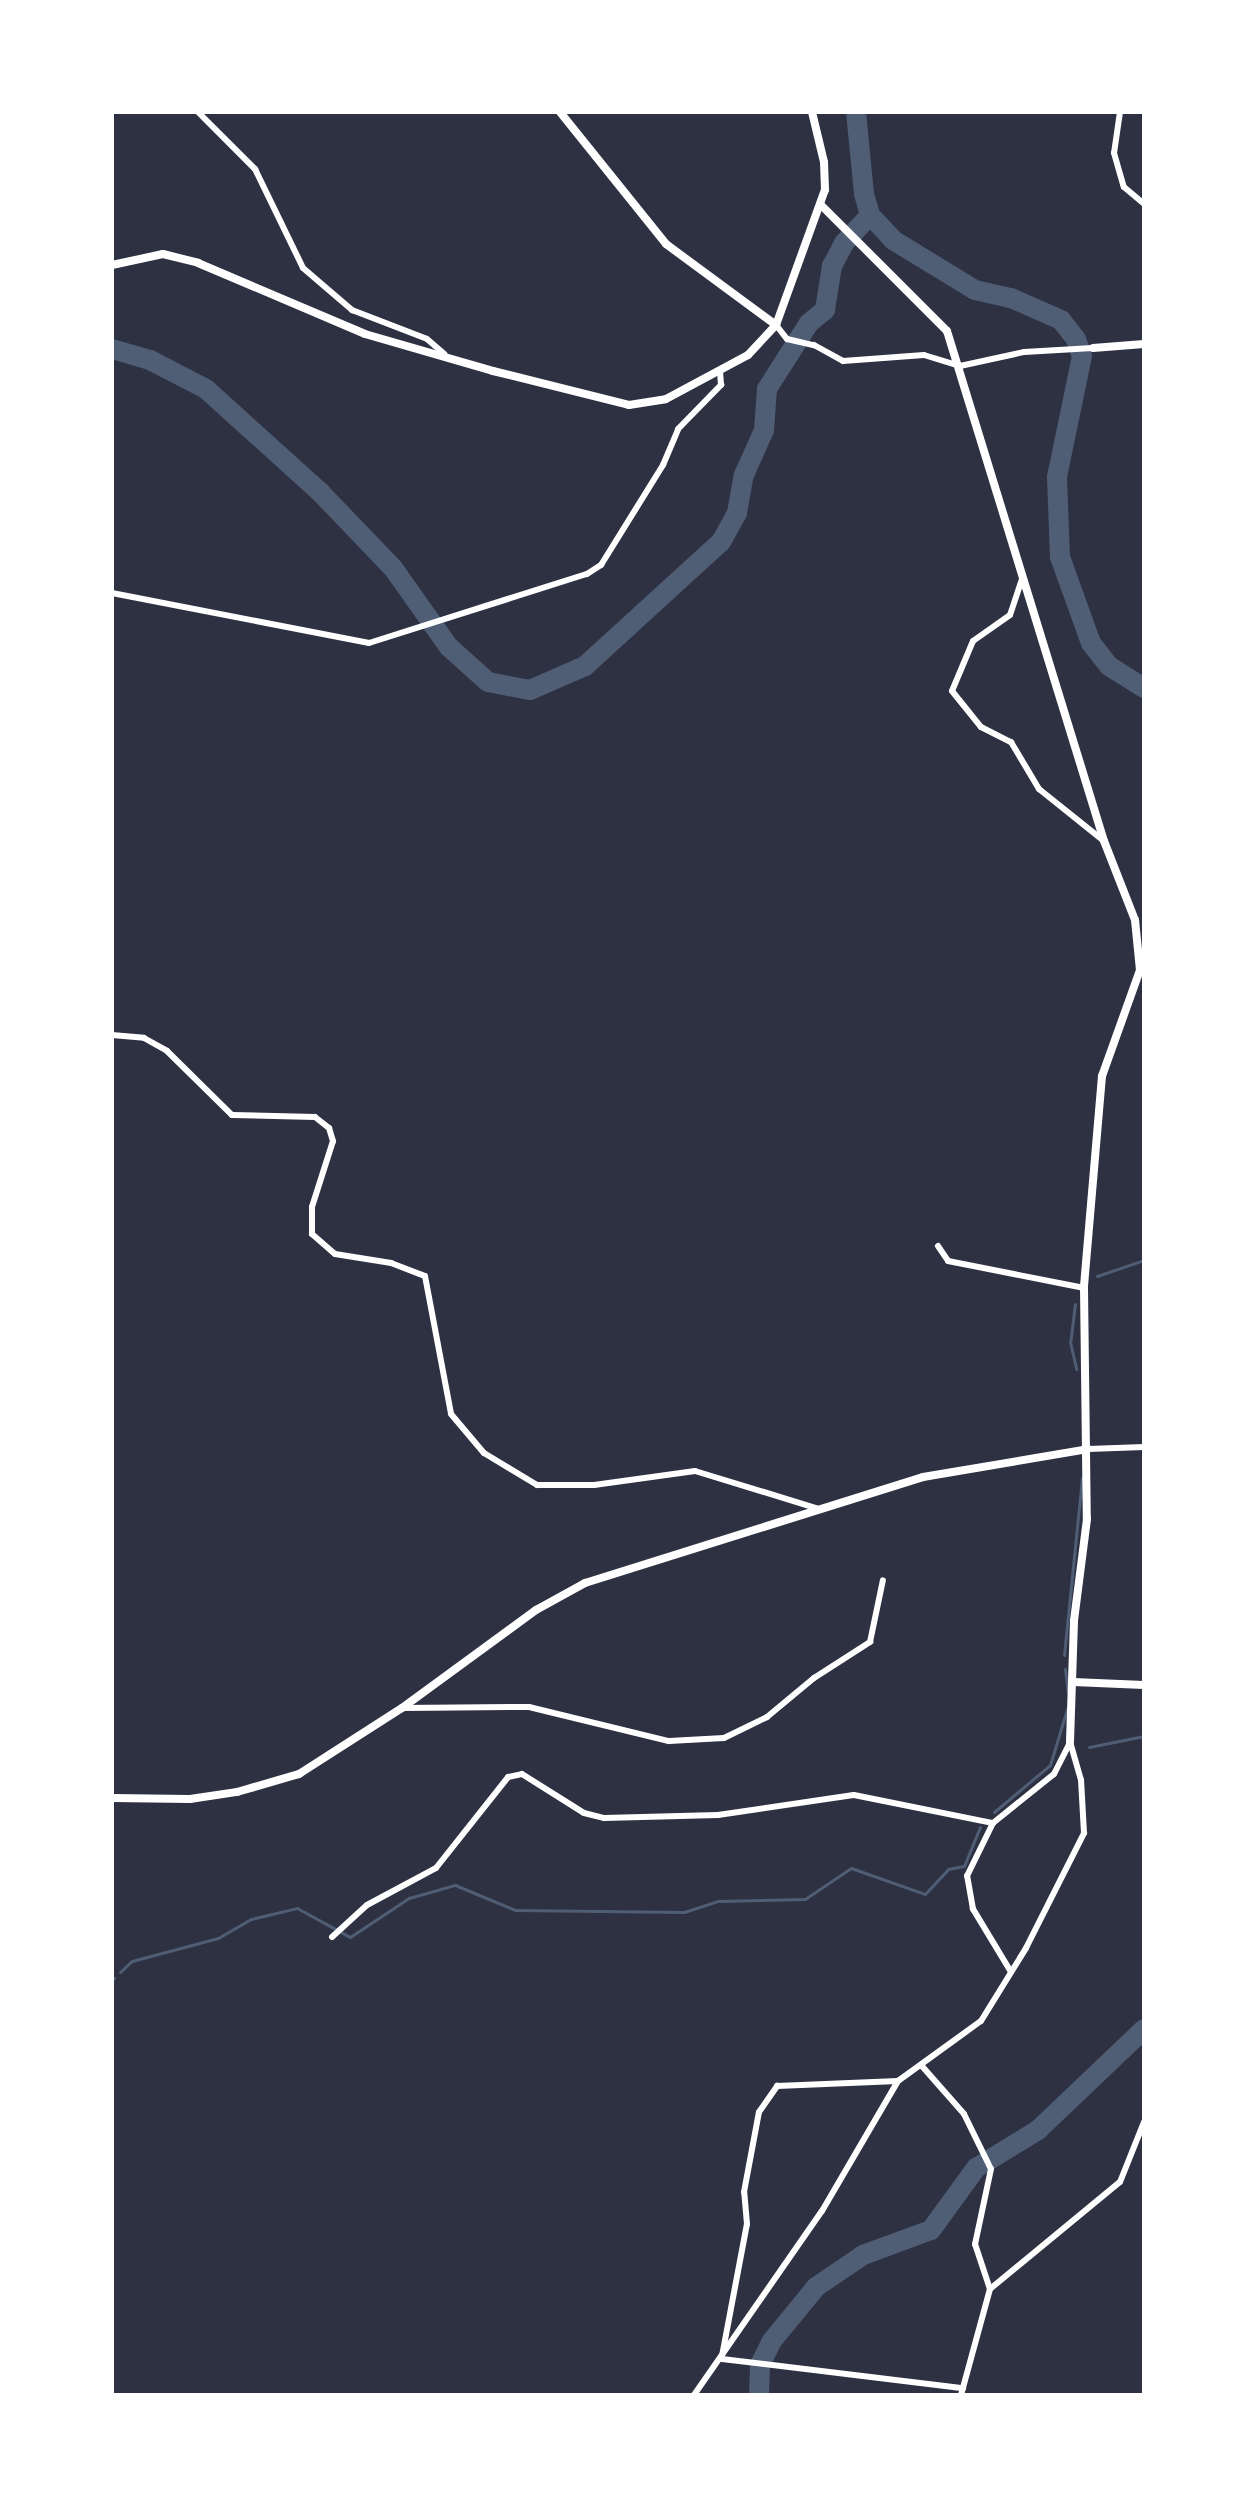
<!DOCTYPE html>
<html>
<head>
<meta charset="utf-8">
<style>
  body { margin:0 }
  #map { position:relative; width:1256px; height:2507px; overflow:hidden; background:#2d3142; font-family:"Exo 2",sans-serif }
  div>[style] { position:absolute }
  .stream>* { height:3px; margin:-1.5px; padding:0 1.5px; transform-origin:1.5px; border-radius:1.5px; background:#4f5d75 }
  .river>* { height:20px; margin:-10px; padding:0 10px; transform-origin:10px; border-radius:10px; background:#4f5d75 }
  .minor>* { height:6px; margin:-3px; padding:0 3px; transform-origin:3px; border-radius:3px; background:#fff }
  .tertiary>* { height:8px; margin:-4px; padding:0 4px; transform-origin:4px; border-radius:4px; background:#fff }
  span { translate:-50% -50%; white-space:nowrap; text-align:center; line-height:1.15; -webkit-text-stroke:8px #fff; paint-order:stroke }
  .frame { position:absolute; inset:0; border:114px solid #fff; pointer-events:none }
</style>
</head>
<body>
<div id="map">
  <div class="stream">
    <i style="left:1097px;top:1276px;width:50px;rotate:-18.8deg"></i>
    <i style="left:1075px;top:1304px;width:38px;rotate:97deg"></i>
    <i style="left:1070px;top:1342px;width:28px;rotate:77deg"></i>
    <i style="left:1064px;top:1655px;width:178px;rotate:-84.2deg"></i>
    <i style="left:1065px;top:1669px;width:24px;rotate:83deg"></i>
    <i style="left:1089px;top:1747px;width:56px;rotate:-11.3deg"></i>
    <i style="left:994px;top:1812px;width:73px;rotate:-40deg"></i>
    <i style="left:1050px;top:1765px;width:59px;rotate:-73.1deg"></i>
    <i style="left:120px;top:1972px;width:16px;rotate:-43deg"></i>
    <i style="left:132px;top:1961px;width:89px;rotate:-15deg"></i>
    <i style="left:218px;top:1938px;width:38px;rotate:-30deg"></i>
    <i style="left:251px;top:1919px;width:47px;rotate:-13.4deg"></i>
    <i style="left:297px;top:1908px;width:60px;rotate:28.7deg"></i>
    <i style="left:350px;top:1937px;width:71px;rotate:-33.5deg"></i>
    <i style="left:409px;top:1898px;width:48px;rotate:-15.8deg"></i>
    <i style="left:455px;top:1885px;width:65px;rotate:22.6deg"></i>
    <i style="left:515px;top:1910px;width:169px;rotate:0.7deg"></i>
    <i style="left:684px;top:1912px;width:36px;rotate:-18deg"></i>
    <i style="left:718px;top:1901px;width:87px;rotate:-1.3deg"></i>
    <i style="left:805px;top:1899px;width:55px;rotate:-34deg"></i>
    <i style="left:851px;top:1868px;width:78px;rotate:19.4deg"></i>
    <i style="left:925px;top:1894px;width:34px;rotate:-47deg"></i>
    <i style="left:948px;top:1869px;width:16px;rotate:-11deg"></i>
    <i style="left:964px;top:1866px;width:42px;rotate:-67.7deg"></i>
    <i style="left:112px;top:1980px;width:3px;rotate:-45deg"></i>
  </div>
  <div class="river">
    <i style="left:856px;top:112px;width:82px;rotate:84.4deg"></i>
    <i style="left:864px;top:194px;width:22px;rotate:74deg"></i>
    <i style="left:870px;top:215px;width:34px;rotate:47deg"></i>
    <i style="left:893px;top:240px;width:96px;rotate:31.4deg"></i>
    <i style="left:975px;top:290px;width:37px;rotate:13deg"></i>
    <i style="left:1011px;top:298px;width:55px;rotate:23.7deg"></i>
    <i style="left:1061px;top:320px;width:24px;rotate:52deg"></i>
    <i style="left:1076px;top:339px;width:18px;rotate:71deg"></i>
    <i style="left:1082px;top:356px;width:124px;rotate:101.7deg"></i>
    <i style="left:1057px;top:477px;width:80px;rotate:87.9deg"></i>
    <i style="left:1060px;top:557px;width:91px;rotate:70.2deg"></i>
    <i style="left:1091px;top:643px;width:29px;rotate:52deg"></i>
    <i style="left:1109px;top:666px;width:41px;rotate:32.2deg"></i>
    <i style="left:112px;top:349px;width:40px;rotate:16deg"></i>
    <i style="left:150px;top:360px;width:63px;rotate:27.4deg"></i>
    <i style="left:206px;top:389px;width:154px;rotate:42.1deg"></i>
    <i style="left:320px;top:492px;width:105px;rotate:46.2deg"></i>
    <i style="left:393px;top:568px;width:97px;rotate:54.7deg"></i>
    <i style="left:449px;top:647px;width:52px;rotate:41.9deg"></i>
    <i style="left:488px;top:682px;width:43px;rotate:10.8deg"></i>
    <i style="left:530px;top:690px;width:60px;rotate:-23.6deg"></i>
    <i style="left:585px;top:666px;width:184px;rotate:-42.4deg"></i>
    <i style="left:721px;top:542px;width:33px;rotate:-61deg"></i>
    <i style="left:737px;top:513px;width:39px;rotate:-80deg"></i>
    <i style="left:744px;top:475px;width:49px;rotate:-66deg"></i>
    <i style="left:764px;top:430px;width:41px;rotate:-85.8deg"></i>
    <i style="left:767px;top:389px;width:78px;rotate:-57.5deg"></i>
    <i style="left:809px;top:323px;width:21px;rotate:-39deg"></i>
    <i style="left:825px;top:310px;width:45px;rotate:-81deg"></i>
    <i style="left:832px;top:266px;width:26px;rotate:-62deg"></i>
    <i style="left:844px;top:243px;width:38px;rotate:-47deg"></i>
    <i style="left:759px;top:2395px;width:30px;rotate:-88deg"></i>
    <i style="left:760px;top:2365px;width:25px;rotate:-64deg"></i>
    <i style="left:771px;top:2342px;width:71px;rotate:-50.7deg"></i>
    <i style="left:816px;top:2287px;width:57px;rotate:-34.2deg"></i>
    <i style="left:863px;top:2255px;width:72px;rotate:-20.2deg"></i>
    <i style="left:931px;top:2230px;width:77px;rotate:-54deg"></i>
    <i style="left:976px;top:2168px;width:73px;rotate:-31.5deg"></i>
    <i style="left:1038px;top:2130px;width:146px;rotate:-43.6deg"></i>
  </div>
  <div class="minor">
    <i style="left:198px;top:112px;width:81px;rotate:45deg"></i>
    <i style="left:255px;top:169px;width:110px;rotate:64.1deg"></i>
    <i style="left:303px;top:268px;width:65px;rotate:40.6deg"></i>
    <i style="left:352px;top:310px;width:80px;rotate:21.1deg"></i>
    <i style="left:427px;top:339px;width:23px;rotate:41deg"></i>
    <i style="left:1120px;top:112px;width:41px;rotate:98.3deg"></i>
    <i style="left:1114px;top:153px;width:35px;rotate:74deg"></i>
    <i style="left:1124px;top:187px;width:26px;rotate:40deg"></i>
    <i style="left:776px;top:325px;width:18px;rotate:52deg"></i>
    <i style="left:787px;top:339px;width:28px;rotate:13deg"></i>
    <i style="left:814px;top:345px;width:33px;rotate:29deg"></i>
    <i style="left:843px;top:361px;width:81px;rotate:-4.2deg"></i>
    <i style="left:924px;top:355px;width:38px;rotate:17deg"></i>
    <i style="left:960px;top:366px;width:66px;rotate:-12.3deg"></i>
    <i style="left:1024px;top:352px;width:69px;rotate:-3.3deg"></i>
    <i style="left:1023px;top:576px;width:41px;rotate:108.4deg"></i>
    <i style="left:1010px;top:615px;width:45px;rotate:144.9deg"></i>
    <i style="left:973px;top:641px;width:54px;rotate:112.8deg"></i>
    <i style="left:952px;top:691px;width:46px;rotate:51.1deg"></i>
    <i style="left:981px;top:727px;width:34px;rotate:27deg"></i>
    <i style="left:1011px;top:742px;width:55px;rotate:59.2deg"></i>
    <i style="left:1039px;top:789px;width:83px;rotate:38.7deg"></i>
    <i style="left:112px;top:593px;width:262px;rotate:11deg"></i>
    <i style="left:369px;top:643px;width:229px;rotate:-17.6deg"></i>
    <i style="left:587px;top:574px;width:17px;rotate:-33deg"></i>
    <i style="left:601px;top:565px;width:118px;rotate:-58.2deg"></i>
    <i style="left:663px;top:465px;width:39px;rotate:-67deg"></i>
    <i style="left:678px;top:429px;width:62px;rotate:-45.7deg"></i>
    <i style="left:721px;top:385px;width:15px;rotate:-94deg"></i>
    <i style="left:112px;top:1035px;width:32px;rotate:5deg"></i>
    <i style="left:144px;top:1038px;width:26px;rotate:29deg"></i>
    <i style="left:167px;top:1051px;width:91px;rotate:44.6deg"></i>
    <i style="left:232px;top:1115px;width:83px;rotate:1.4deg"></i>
    <i style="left:315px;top:1117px;width:18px;rotate:38deg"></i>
    <i style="left:329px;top:1128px;width:14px;rotate:73deg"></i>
    <i style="left:333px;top:1141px;width:69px;rotate:107.7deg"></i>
    <i style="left:312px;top:1207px;width:27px;rotate:90deg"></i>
    <i style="left:312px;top:1234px;width:30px;rotate:41deg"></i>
    <i style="left:335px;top:1254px;width:57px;rotate:9.1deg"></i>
    <i style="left:391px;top:1263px;width:36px;rotate:21deg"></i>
    <i style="left:425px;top:1276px;width:140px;rotate:79.3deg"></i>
    <i style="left:451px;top:1414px;width:51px;rotate:49.8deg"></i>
    <i style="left:484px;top:1453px;width:62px;rotate:31.1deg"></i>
    <i style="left:537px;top:1485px;width:57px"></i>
    <i style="left:594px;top:1485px;width:102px;rotate:-7.9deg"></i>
    <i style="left:695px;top:1471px;width:130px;rotate:17deg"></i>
    <i style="left:938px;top:1246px;width:18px;rotate:56deg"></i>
    <i style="left:948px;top:1261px;width:139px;rotate:11.2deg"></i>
    <i style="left:1088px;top:1449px;width:56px;rotate:-2deg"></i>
    <i style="left:402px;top:1708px;width:127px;rotate:-0.5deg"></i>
    <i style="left:529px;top:1707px;width:144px;rotate:13.7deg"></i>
    <i style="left:669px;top:1741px;width:55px;rotate:-3.1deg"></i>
    <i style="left:724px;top:1738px;width:48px;rotate:-26deg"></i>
    <i style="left:767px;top:1717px;width:61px;rotate:-39.7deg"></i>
    <i style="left:814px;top:1678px;width:67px;rotate:-32.7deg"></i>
    <i style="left:870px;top:1642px;width:63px;rotate:-78.2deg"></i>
    <i style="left:332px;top:1937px;width:47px;rotate:-42.4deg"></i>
    <i style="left:367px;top:1905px;width:78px;rotate:-28.2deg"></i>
    <i style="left:436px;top:1868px;width:116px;rotate:-51.6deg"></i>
    <i style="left:508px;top:1777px;width:14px;rotate:-12deg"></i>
    <i style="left:522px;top:1774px;width:73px;rotate:32.2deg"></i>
    <i style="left:584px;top:1813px;width:21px;rotate:14deg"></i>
    <i style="left:604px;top:1818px;width:114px;rotate:-1.5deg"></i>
    <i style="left:718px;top:1815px;width:137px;rotate:-8.4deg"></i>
    <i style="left:854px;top:1795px;width:142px;rotate:11.4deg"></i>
    <i style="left:1011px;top:1972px;width:74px;rotate:-121.1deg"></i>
    <i style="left:973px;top:1909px;width:34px;rotate:-100deg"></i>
    <i style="left:967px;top:1876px;width:59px;rotate:-63.9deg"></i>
    <i style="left:993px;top:1823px;width:78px;rotate:-38.8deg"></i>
    <i style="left:1054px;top:1774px;width:36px;rotate:-63deg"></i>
    <i style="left:921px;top:2065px;width:65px;rotate:48.7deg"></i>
    <i style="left:964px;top:2114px;width:61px;rotate:63.9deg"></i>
    <i style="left:991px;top:2169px;width:77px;rotate:102deg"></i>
    <i style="left:975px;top:2244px;width:47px;rotate:71.6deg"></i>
    <i style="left:722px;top:2356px;width:134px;rotate:-79.3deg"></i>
    <i style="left:747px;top:2224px;width:32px;rotate:-95deg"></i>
    <i style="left:744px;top:2192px;width:81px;rotate:-79.4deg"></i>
    <i style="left:759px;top:2112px;width:32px;rotate:-55deg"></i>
    <i style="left:777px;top:2086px;width:121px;rotate:-2.4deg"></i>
    <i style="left:722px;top:2359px;width:243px;rotate:6.9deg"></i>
    <i style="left:694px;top:2395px;width:224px;rotate:-55.2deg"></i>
    <i style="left:822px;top:2211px;width:151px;rotate:-59.7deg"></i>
    <i style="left:898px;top:2081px;width:102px;rotate:-35.9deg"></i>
    <i style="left:981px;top:2021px;width:86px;rotate:-58.3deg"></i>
    <i style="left:1026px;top:1948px;width:129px;rotate:-63.2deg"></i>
    <i style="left:1084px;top:1833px;width:53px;rotate:-93.2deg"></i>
    <i style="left:1081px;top:1780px;width:40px;rotate:-106deg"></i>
    <i style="left:961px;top:2395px;width:110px;rotate:-74.7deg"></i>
    <i style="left:990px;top:2289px;width:168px;rotate:-39.5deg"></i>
    <i style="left:1120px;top:2182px;width:65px;rotate:-68.2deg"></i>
  </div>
  <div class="tertiary">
    <i style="left:560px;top:112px;width:169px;rotate:51.2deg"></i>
    <i style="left:666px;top:244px;width:137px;rotate:36.4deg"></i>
    <i style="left:821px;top:205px;width:178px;rotate:45deg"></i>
    <i style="left:947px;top:331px;width:534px;rotate:72.89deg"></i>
    <i style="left:1104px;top:841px;width:85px;rotate:68.6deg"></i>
    <i style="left:1135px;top:920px;width:50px;rotate:84.3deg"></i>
    <i style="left:1140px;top:970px;width:113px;rotate:109.7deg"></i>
    <i style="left:1102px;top:1076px;width:213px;rotate:94.9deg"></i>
    <i style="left:1084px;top:1288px;width:231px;rotate:89.3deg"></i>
    <i style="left:1087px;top:1519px;width:103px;rotate:97.3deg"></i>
    <i style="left:1074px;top:1621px;width:121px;rotate:91.9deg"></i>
    <i style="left:112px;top:265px;width:52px;rotate:-12.2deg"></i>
    <i style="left:163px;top:254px;width:36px;rotate:14deg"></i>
    <i style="left:198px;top:263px;width:181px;rotate:23deg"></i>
    <i style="left:365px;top:334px;width:133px;rotate:16.1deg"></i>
    <i style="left:493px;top:371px;width:140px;rotate:14deg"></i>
    <i style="left:629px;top:405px;width:37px;rotate:-9deg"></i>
    <i style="left:666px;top:399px;width:93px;rotate:-28.2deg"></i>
    <i style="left:748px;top:355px;width:41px;rotate:-47deg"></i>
    <i style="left:776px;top:325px;width:144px;rotate:-70.1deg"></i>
    <i style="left:825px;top:190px;width:28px;rotate:-92deg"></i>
    <i style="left:824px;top:162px;width:51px;rotate:-103.5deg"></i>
    <i style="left:1093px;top:348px;width:51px;rotate:-4.5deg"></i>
    <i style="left:1073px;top:1682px;width:71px;rotate:2.4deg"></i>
    <i style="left:112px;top:1798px;width:78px;rotate:0.7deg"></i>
    <i style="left:190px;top:1799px;width:48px;rotate:-8.5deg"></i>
    <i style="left:237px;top:1792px;width:65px;rotate:-16.2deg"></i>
    <i style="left:299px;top:1774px;width:122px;rotate:-32.7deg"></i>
    <i style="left:402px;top:1708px;width:166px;rotate:-36.2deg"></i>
    <i style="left:536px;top:1610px;width:56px;rotate:-28.9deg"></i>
    <i style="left:585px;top:1583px;width:354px;rotate:-17.4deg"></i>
    <i style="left:923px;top:1477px;width:167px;rotate:-9.6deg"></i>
  </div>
  <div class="frame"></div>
</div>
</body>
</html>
